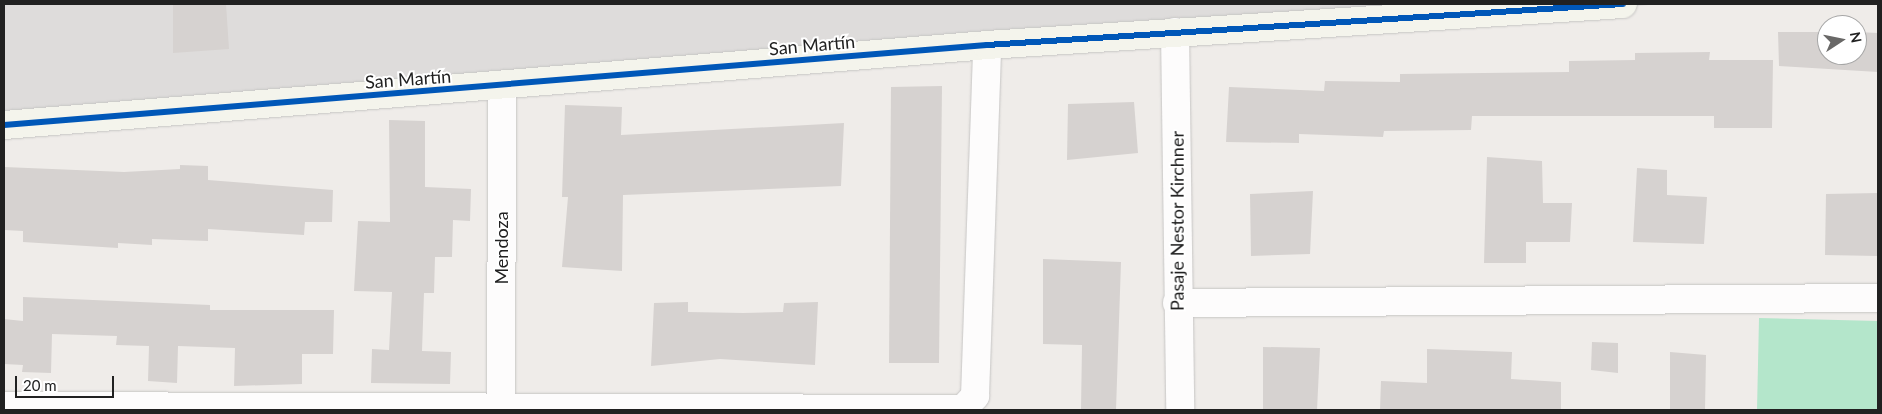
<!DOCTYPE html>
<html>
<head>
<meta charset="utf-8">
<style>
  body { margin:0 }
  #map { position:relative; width:1882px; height:414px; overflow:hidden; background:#efece9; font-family:Lato,sans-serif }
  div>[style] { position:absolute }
  .residential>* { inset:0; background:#dedcdb }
  .pitch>* { inset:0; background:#b4e6cb }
  .building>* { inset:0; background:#d6d2d0 }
  .roads { filter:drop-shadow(0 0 1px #c6c5c4) drop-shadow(0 0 1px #c6c5c4) }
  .street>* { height:28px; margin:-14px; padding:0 14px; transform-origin:14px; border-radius:14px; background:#fdfcfc }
  .secondary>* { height:28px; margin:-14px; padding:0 14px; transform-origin:14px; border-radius:14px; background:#f4f4ec }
  .cycleway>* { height:6px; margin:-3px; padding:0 3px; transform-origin:3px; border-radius:3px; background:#0057b8 }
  span { translate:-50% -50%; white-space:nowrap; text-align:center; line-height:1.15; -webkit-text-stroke:4px #fff; paint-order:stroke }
  .street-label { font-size:18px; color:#212121 }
  .frame { position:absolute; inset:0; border:5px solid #212121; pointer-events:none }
  .north { position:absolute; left:1817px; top:15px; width:50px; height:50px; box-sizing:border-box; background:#fff; border:1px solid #a6a6a6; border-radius:50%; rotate:79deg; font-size:14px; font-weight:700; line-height:20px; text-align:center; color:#212121 }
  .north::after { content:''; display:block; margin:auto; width:18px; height:22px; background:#696867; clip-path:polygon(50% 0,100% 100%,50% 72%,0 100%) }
  .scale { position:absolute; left:15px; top:376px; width:99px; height:22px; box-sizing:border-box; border:2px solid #212121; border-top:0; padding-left:6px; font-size:15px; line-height:18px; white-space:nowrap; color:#212121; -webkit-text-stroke:4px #fff; paint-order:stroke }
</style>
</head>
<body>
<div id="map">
  <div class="residential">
    <i style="clip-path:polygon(4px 4px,1662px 4px,4px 126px)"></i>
  </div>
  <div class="pitch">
    <i style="clip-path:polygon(1759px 318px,1878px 321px,1878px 410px,1757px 410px)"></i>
  </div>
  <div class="building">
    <i style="clip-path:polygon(173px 4px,226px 4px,229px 49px,173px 53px)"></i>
    <i style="clip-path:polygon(1778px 32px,1827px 32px,1827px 55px,1857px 55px,1857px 32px,1878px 33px,1878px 72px,1779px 66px)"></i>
    <i style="clip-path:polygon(1710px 52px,1709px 60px,1773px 60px,1772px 128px,1714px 128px,1714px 116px,1472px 116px,1471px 130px,1384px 131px,1383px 137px,1299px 134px,1299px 143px,1226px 142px,1229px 87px,1324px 91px,1325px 81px,1400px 82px,1400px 74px,1569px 72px,1569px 61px,1635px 60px,1635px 53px)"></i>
    <i style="clip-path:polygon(942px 86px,939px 363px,889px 363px,891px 87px)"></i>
    <i style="clip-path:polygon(1134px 102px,1138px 153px,1067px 160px,1068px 104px)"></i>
    <i style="clip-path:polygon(565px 105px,622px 107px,621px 135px,844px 123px,841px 186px,623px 195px,622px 271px,562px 267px,568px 197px,562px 197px)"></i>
    <i style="clip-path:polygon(389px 120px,425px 121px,425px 187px,471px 189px,470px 221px,453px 220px,452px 257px,435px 257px,434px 293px,424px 293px,422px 351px,451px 352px,450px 384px,371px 383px,372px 349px,389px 350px,392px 292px,354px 291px,358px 221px,390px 222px)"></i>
    <i style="clip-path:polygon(1487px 157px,1542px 161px,1543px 203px,1572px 203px,1570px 242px,1526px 242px,1526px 263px,1484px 263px)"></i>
    <i style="clip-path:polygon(180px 165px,208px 166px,208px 180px,333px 190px,332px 222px,305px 222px,304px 235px,208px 229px,208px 241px,152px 239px,152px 245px,118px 243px,118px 248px,23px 242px,23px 231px,4px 230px,4px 167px,124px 172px,180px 169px)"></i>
    <i style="clip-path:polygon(1637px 168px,1667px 170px,1667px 195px,1707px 197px,1704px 244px,1633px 242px)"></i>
    <i style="clip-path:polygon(1313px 191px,1310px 254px,1251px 256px,1250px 194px)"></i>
    <i style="clip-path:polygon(1878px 193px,1878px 256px,1825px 255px,1826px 194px)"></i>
    <i style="clip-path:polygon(1043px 259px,1121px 262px,1116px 410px,1081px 410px,1082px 345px,1043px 344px)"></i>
    <i style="clip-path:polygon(23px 297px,210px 305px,210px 310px,334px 310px,333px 354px,302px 354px,302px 384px,234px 386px,235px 348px,178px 346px,177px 383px,148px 381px,149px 346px,116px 345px,117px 336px,52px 334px,51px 373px,22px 372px,23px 365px,4px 364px,4px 319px,23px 321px)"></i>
    <i style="clip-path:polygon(688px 302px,688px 312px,743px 313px,783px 312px,784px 303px,818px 302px,815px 365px,720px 359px,651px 366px,654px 303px)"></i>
    <i style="clip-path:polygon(1592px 342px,1618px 343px,1618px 373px,1591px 370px)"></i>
    <i style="clip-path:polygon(1263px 347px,1320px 348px,1317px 410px,1263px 409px)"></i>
    <i style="clip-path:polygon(1427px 349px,1512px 352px,1511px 379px,1561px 382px,1561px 410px,1380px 410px,1381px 381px,1427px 383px)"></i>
    <i style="clip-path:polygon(1670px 352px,1706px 355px,1705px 410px,1670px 410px)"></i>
  </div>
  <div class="roads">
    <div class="street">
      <i style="left:1175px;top:32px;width:378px;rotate:89.2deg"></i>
      <i style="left:1177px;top:303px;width:701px;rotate:-0.41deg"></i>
      <i style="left:4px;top:406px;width:959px;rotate:0.18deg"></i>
      <i style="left:963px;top:409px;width:18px;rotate:-47deg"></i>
      <i style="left:975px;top:396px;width:351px;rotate:-88deg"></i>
      <i style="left:501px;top:410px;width:323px;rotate:-89.8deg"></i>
    </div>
    <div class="secondary">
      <i style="left:4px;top:125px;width:986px;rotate:-4.65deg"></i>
      <i style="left:987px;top:45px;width:637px;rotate:-3.69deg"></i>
    </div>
  </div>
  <div class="cycleway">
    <i style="left:4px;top:125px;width:986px;rotate:-4.65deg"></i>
    <i style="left:987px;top:45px;width:637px;rotate:-3.69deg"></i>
  </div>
  <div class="street-label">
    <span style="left:812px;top:45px;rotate:-5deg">San Martín</span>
    <span style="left:408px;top:79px;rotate:-4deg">San Martín</span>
    <span style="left:1177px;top:221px;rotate:-90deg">Pasaje Nestor Kirchner</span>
    <span style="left:501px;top:248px;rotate:-90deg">Mendoza</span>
  </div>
  <div class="frame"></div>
  <div class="north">N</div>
  <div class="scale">20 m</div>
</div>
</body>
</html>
